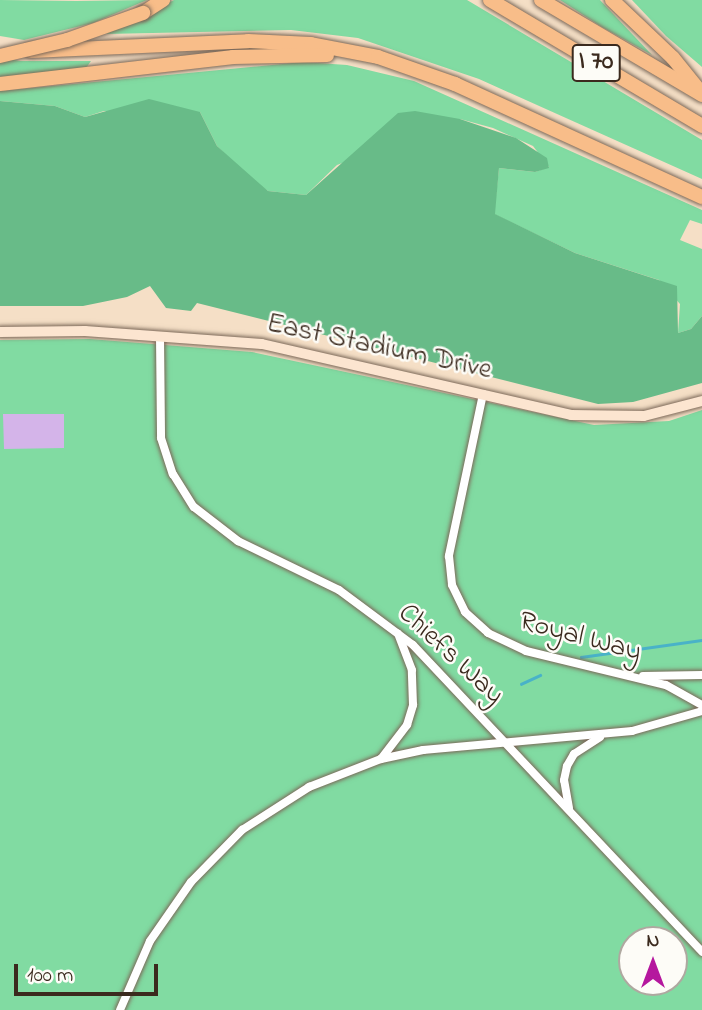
<!DOCTYPE html>
<html>
<head>
<meta charset="utf-8">
<style>
  body { margin:0 }
  #map { position:relative; width:702px; height:1010px; overflow:hidden; background:#f5dfc6; font-family:"Indie Flower",sans-serif }
  div>[style] { position:absolute }
  .green>* { inset:0; background:#81dba2 }
  .forest>* { inset:0; background:#68bb88 }
  .stream>* { height:2.5px; margin:-1.25px; padding:0 1.25px; transform-origin:1.25px; border-radius:1.25px; background:#49b2c8 }
  .building>* { inset:0; background:#d4b4e9 }
  .roads { filter:drop-shadow(0 0 2px #7c6959) drop-shadow(0 0 2px #7c6959) }
  .street>* { height:8px; margin:-4px; padding:0 4px; transform-origin:4px; border-radius:4px; background:#fff }
  .secondary>* { height:10px; margin:-5px; padding:0 5px; transform-origin:5px; border-radius:5px; background:#fce5d0 }
  .highway>* { height:14px; margin:-7px; padding:0 7px; transform-origin:7px; border-radius:7px; background:#f8bd89 }
  .bridges { filter:drop-shadow(0 0 2px #7c6959) drop-shadow(0 0 2px #7c6959) }
  .highway-bridge>* { height:14px; margin:-7px; padding:0 7px; transform-origin:7px; border-radius:7px; background:#f8bd89 }
  span { translate:-50% -50%; white-space:nowrap; text-align:center; line-height:1.15; -webkit-text-stroke:5px #fdfcf7; paint-order:stroke }
  .shield-label span { padding:2px 5px; background:#fdfcf7; border:2px solid; border-radius:5px; -webkit-text-stroke-width:0 }
  .shield-label { font-size:26px; color:#3b2a1e; font-weight:700 }
  .street-label { font-size:28px; color:#3b2a1e }
  .north { position:absolute; left:618px; top:926px; width:70px; height:70px; box-sizing:border-box; background:#fdfcf7; border:2px solid #afa8a0; border-radius:50%; rotate:0deg; font-size:19px; font-weight:700; line-height:28px; text-align:center; color:#3b2a1e }
  .north::after { content:''; display:block; margin:auto; width:24px; height:32px; background:#b5179e; clip-path:polygon(50% 0,100% 100%,50% 72%,0 100%) }
  .scale { position:absolute; left:14px; top:964px; width:144px; height:32px; box-sizing:border-box; border:4px solid #3b2a1e; border-top:0; padding-left:9px; font-size:21px; line-height:24px; white-space:nowrap; color:#3b2a1e; -webkit-text-stroke:5px #fdfcf7; paint-order:stroke }
</style>
</head>
<body>
<div id="map">
  <div class="green">
    <i style="clip-path:polygon(0 0,76px 1px,147px 0,93px 23px,24px 40px,0 36px)"></i>
    <i style="clip-path:polygon(174px 0,467px 0,702px 140px,702px 179px,479px 79px,358px 38px,291px 30px,106px 34px)"></i>
    <i style="clip-path:polygon(560px 0,600px 0,652px 55px,602px 27px)"></i>
    <i style="clip-path:polygon(632px 0,702px 0,702px 67px,666px 36px)"></i>
    <i style="clip-path:polygon(4px 58px,20px 61px,91px 61px,86px 68px,0 79px,0 59px)"></i>
    <i style="clip-path:polygon(303px 62px,347px 65px,414px 81px,702px 210px,702px 224px,690px 220px,680px 240px,702px 249px,702px 316px,691px 329px,678px 333px,680px 304px,659px 280px,575px 253px,494px 214px,499px 168px,535px 172px,549px 167px,533px 146px,493px 128px,460px 119px,337px 165px,306px 195px,268px 191px,252px 180px,217px 146px,200px 112px,104px 111px,85px 117px,55px 106px,0 101px,0 91px)"></i>
    <i style="clip-path:polygon(evenodd,90px 339px,252px 352px,594px 425px,669px 421px,702px 410px,702px 1010px,0 1010px,0 340px,90px 339px,632px 940px,674px 940px,674px 982px,632px 982px,632px 940px)"></i>
  </div>
  <div class="forest">
    <i style="clip-path:polygon(149px 99px,200px 112px,217px 146px,268px 191px,306px 195px,398px 113px,415px 111px,460px 119px,516px 138px,547px 158px,549px 168px,535px 172px,499px 168px,495px 214px,575px 253px,677px 286px,678px 333px,691px 329px,702px 316px,702px 383px,633px 402px,598px 404px,197px 303px,191px 311px,166px 308px,150px 286px,127px 297px,83px 306px,0 306px,0 101px,55px 106px,85px 117px)"></i>
  </div>
  <div class="stream">
    <i style="left:581px;top:657px;width:122px;rotate:-8deg"></i>
    <i style="left:521px;top:684px;width:21px;rotate:-25deg"></i>
  </div>
  <div class="building">
    <i style="clip-path:polygon(3px 414px,64px 414px,64px 448px,4px 449px)"></i>
  </div>
  <div class="roads">
    <div class="street">
      <i style="left:160px;top:337px;width:101px;rotate:89.4deg"></i>
      <i style="left:161px;top:438px;width:38px;rotate:72deg"></i>
      <i style="left:173px;top:474px;width:39px;rotate:58deg"></i>
      <i style="left:194px;top:507px;width:56px;rotate:37.7deg"></i>
      <i style="left:238px;top:541px;width:112px;rotate:25.9deg"></i>
      <i style="left:339px;top:590px;width:92px;rotate:36.6deg"></i>
      <i style="left:413px;top:645px;width:422px;rotate:46.7deg"></i>
      <i style="left:483px;top:394px;width:166px;rotate:101.9deg"></i>
      <i style="left:449px;top:556px;width:29px;rotate:84deg"></i>
      <i style="left:452px;top:585px;width:30px;rotate:64deg"></i>
      <i style="left:465px;top:612px;width:31px;rotate:42deg"></i>
      <i style="left:488px;top:633px;width:42px;rotate:25.3deg"></i>
      <i style="left:526px;top:651px;width:144px;rotate:13.7deg"></i>
      <i style="left:666px;top:685px;width:41px;rotate:29.1deg"></i>
      <i style="left:643px;top:676px;width:59px;rotate:-1deg"></i>
      <i style="left:381px;top:759px;width:43px;rotate:-52.6deg"></i>
      <i style="left:407px;top:725px;width:21px;rotate:-73deg"></i>
      <i style="left:413px;top:705px;width:35px;rotate:-92deg"></i>
      <i style="left:412px;top:670px;width:39px;rotate:-111deg"></i>
      <i style="left:569px;top:808px;width:28px;rotate:-100deg"></i>
      <i style="left:564px;top:780px;width:14px;rotate:-78deg"></i>
      <i style="left:567px;top:766px;width:14px;rotate:-60deg"></i>
      <i style="left:574px;top:754px;width:31px;rotate:-33deg"></i>
      <i style="left:120px;top:1010px;width:75px;rotate:-66.5deg"></i>
      <i style="left:150px;top:941px;width:72px;rotate:-55.2deg"></i>
      <i style="left:191px;top:882px;width:73px;rotate:-45.6deg"></i>
      <i style="left:242px;top:830px;width:80px;rotate:-32.7deg"></i>
      <i style="left:309px;top:787px;width:77px;rotate:-21.3deg"></i>
      <i style="left:381px;top:759px;width:43px;rotate:-12.1deg"></i>
      <i style="left:423px;top:750px;width:210px;rotate:-5.2deg"></i>
      <i style="left:632px;top:731px;width:73px;rotate:-15.9deg"></i>
    </div>
    <div class="secondary">
      <i style="left:0;top:332px;width:85px;rotate:-0.7deg"></i>
      <i style="left:85px;top:331px;width:177px;rotate:4.2deg"></i>
      <i style="left:262px;top:344px;width:317px;rotate:12.9deg"></i>
      <i style="left:571px;top:415px;width:73px;rotate:0.8deg"></i>
      <i style="left:644px;top:416px;width:60px;rotate:-14.5deg"></i>
    </div>
    <div class="highway">
      <i style="left:490px;top:0;width:247px;rotate:30.7deg"></i>
      <i style="left:541px;top:0;width:187px;rotate:30.5deg"></i>
      <i style="left:612px;top:0;width:84px;rotate:43.6deg"></i>
      <i style="left:673px;top:58px;width:41px;rotate:50.9deg"></i>
      <i style="left:143px;top:13px;width:24px;rotate:-33deg"></i>
      <i style="left:31px;top:51px;width:217px;rotate:-2.6deg"></i>
      <i style="left:248px;top:41px;width:63px;rotate:2.7deg"></i>
      <i style="left:311px;top:44px;width:68px;rotate:11deg"></i>
      <i style="left:378px;top:57px;width:82px;rotate:19.3deg"></i>
      <i style="left:455px;top:84px;width:272px;rotate:24.6deg"></i>
      <i style="left:0;top:84px;width:235px;rotate:-6.6deg"></i>
      <i style="left:233px;top:57px;width:94px;rotate:-1.2deg"></i>
    </div>
  </div>
  <div class="bridges">
    <div class="highway-bridge">
      <i style="left:0;top:56px;width:69px;rotate:-13.4deg"></i>
      <i style="left:67px;top:40px;width:81px;rotate:-19.6deg"></i>
    </div>
  </div>
  <div class="shield-label">
    <span style="left:596px;top:63px">I 70</span>
  </div>
  <div class="street-label">
    <span style="left:379px;top:348px;rotate:12deg">East Stadium Drive</span>
    <span style="left:580px;top:638px;rotate:15deg">Royal Way</span>
    <span style="left:450px;top:655px;rotate:43deg">Chiefs Way</span>
  </div>
  <div class="north">N</div>
  <div class="scale">100 m</div>
</div>
</body>
</html>
